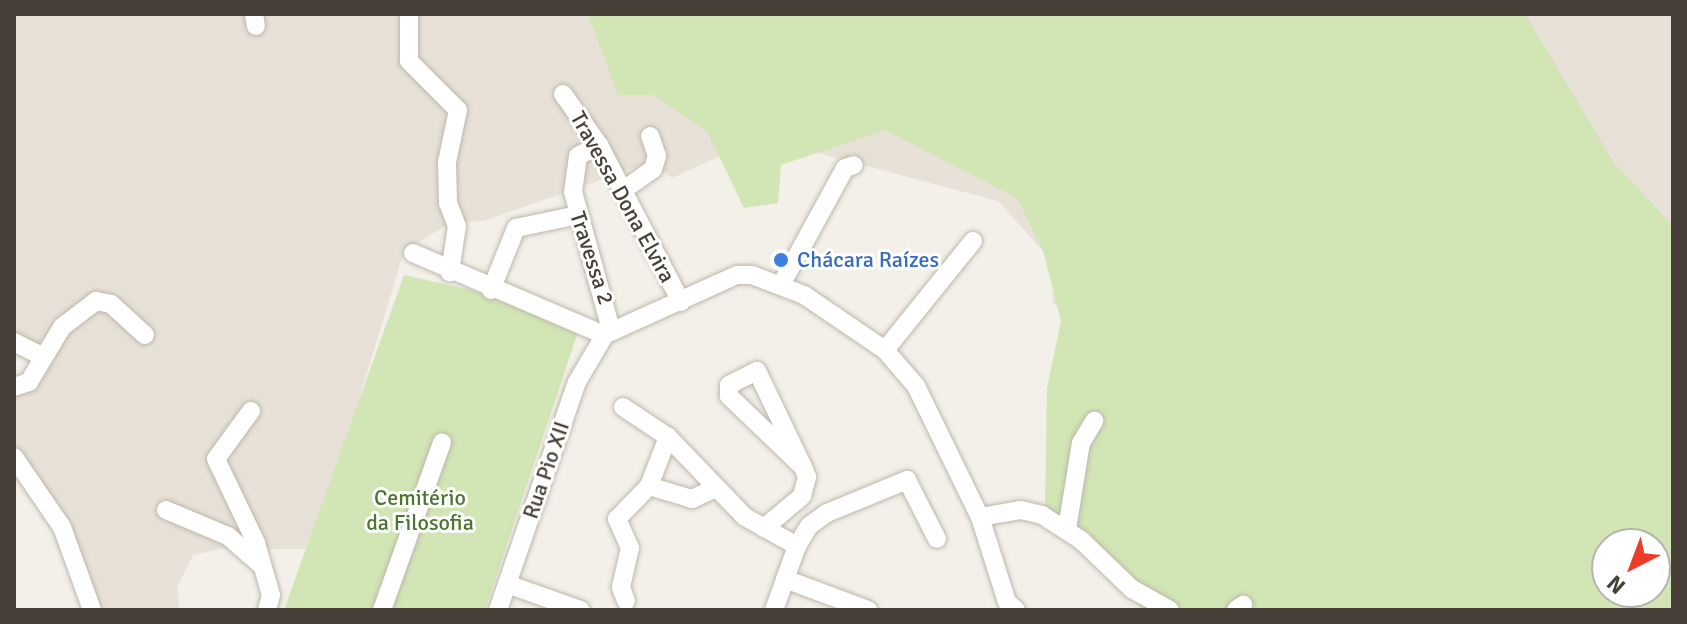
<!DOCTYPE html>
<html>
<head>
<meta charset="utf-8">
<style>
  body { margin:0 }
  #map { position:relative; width:1687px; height:624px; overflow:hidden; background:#f3f0e9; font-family:Signika,sans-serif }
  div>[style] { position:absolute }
  .residential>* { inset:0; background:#e7e1d8 }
  .green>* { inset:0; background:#d1e5b5 }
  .roads { filter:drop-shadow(0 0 2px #beb7ac) drop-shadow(0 0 2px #beb7ac) }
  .minor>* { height:18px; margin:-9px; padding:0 9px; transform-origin:9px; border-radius:9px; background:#fff }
  .dots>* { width:22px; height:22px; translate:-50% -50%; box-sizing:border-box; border:4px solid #fff; border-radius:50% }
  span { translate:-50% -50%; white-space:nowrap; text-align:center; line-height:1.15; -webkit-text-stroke:6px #fff; paint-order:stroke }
  .street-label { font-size:22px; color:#474038 }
  .shop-label { font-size:22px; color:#366cbe }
  .left { translate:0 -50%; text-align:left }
  .park-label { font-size:22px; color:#4c752f }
  .frame { position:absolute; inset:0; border:16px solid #474038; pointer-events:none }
  .north { position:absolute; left:1591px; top:528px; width:80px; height:80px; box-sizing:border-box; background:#fff; border:2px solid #b5b3af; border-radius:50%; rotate:222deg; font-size:22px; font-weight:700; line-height:32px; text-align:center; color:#474038 }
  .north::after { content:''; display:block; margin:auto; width:28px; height:36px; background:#eb3d28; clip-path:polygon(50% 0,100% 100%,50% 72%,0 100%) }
</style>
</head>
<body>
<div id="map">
  <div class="residential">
    <i style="clip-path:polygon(evenodd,14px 14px,1673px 14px,1673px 610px,1208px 610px,1075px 322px,1053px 303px,1051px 260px,998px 201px,773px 141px,742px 146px,672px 178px,651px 162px,484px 221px,452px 222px,404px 251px,348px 436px,346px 501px,305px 549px,221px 549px,193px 555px,177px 588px,180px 610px,101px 610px,14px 453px,14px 391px,48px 358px,14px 338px,14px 14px,1607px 544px,1655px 544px,1655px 592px,1607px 592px,1607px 544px)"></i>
  </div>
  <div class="green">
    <i style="clip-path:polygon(evenodd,588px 14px,1525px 14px,1614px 163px,1673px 226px,1673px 610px,1142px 610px,1089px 533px,1045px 507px,1047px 388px,1061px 321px,1043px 250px,1017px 198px,885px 130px,781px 165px,778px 203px,744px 208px,707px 131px,654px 95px,618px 95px,588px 14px,1607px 544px,1655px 544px,1655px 592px,1607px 592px,1607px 544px)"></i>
    <i style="clip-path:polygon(404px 275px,471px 290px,579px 329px,485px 610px,284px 610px)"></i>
  </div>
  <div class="roads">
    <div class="minor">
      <i style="left:254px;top:14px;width:12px;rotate:81deg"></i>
      <i style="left:409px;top:14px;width:47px;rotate:90deg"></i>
      <i style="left:409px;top:61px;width:69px;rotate:45deg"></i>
      <i style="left:458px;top:110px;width:53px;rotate:101.9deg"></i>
      <i style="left:447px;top:162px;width:41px;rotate:88.6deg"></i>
      <i style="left:448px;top:203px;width:25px;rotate:69deg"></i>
      <i style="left:457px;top:226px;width:47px;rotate:98.7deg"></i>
      <i style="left:563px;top:94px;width:62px;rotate:54.8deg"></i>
      <i style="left:599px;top:145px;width:177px;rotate:62.4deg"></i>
      <i style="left:622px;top:191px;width:38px;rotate:-35deg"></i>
      <i style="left:653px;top:169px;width:14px;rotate:-73deg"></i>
      <i style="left:657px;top:156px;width:21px;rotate:-109deg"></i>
      <i style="left:413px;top:253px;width:208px;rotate:23.2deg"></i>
      <i style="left:604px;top:335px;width:146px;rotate:-24.3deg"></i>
      <i style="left:737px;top:275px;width:15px"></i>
      <i style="left:752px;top:275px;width:56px;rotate:21deg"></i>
      <i style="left:804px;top:295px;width:98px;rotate:34.2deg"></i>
      <i style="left:885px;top:350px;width:48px;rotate:49.3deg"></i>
      <i style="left:916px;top:386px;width:146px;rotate:64deg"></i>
      <i style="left:980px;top:517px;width:89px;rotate:72.4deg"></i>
      <i style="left:1007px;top:602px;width:12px;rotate:42deg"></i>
      <i style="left:781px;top:285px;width:133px;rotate:-61.3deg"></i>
      <i style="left:845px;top:168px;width:9px;rotate:-18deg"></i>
      <i style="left:491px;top:290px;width:67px;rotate:-68deg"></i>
      <i style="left:516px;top:228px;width:63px;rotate:-11.8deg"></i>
      <i style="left:14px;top:342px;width:30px;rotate:27deg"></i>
      <i style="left:885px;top:350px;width:140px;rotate:-51.1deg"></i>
      <i style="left:14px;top:387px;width:16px;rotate:-18deg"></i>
      <i style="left:29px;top:382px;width:64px;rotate:-59deg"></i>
      <i style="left:62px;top:327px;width:43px;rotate:-37.4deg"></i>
      <i style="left:96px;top:301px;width:15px;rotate:11deg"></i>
      <i style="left:111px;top:304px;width:46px;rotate:42.4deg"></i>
      <i style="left:623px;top:407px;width:54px;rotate:33.7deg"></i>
      <i style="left:668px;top:437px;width:111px;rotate:46.1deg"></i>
      <i style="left:745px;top:517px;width:60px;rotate:29.1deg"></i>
      <i style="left:251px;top:411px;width:59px;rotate:126.1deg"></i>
      <i style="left:216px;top:459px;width:93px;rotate:64.5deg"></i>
      <i style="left:256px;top:543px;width:54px;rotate:73.9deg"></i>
      <i style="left:271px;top:595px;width:16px;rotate:105deg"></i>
      <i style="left:14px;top:457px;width:85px;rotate:55.6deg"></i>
      <i style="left:62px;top:527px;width:88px;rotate:70.1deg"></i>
      <i style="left:649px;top:486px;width:45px;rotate:16.8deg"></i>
      <i style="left:692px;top:499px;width:26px;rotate:-25deg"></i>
      <i style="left:166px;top:510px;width:67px;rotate:22.8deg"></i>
      <i style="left:228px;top:536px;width:44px;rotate:41.3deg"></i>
      <i style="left:980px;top:517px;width:42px;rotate:-9.7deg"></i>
      <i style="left:1021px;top:510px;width:22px;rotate:13deg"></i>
      <i style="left:1042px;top:515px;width:46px;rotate:32.7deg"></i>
      <i style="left:1081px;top:540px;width:71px;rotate:43.9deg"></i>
      <i style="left:1132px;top:589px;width:43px;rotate:28.9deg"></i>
      <i style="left:764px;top:528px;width:50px;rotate:-40.1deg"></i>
      <i style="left:802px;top:496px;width:20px;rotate:-75deg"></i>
      <i style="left:807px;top:477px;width:11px;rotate:-112deg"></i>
      <i style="left:803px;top:467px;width:103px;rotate:-136.2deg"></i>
      <i style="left:729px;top:396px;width:11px;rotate:-90deg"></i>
      <i style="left:729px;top:385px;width:31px;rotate:-27deg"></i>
      <i style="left:757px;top:371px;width:106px;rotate:64.4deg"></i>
      <i style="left:1067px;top:529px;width:87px;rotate:-80.8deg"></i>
      <i style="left:1081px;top:443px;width:26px;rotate:-59deg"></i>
      <i style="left:785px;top:579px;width:89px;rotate:20.5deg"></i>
      <i style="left:507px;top:584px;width:78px;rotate:19.4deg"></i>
      <i style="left:626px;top:601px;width:15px;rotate:-110deg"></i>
      <i style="left:621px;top:587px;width:40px;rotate:-77deg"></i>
      <i style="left:630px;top:548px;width:32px;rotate:-114deg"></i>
      <i style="left:617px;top:519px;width:46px;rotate:-45.9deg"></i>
      <i style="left:649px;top:486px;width:53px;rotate:-68.8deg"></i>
      <i style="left:382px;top:610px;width:178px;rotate:-70.3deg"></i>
      <i style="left:498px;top:610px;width:241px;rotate:-70.9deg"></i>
      <i style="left:577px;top:382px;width:65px;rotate:-59.5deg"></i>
      <i style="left:610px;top:326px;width:139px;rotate:-105.4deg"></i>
      <i style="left:573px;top:192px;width:36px;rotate:-82deg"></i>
      <i style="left:578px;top:156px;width:24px;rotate:-28deg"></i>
      <i style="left:774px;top:610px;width:68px;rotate:-70.2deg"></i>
      <i style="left:797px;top:546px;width:23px;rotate:-59deg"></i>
      <i style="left:809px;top:526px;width:22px;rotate:-36deg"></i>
      <i style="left:827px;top:513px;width:87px;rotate:-22.4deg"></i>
      <i style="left:907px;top:480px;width:66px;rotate:63deg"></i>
      <i style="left:1236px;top:610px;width:9px;rotate:-36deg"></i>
    </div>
  </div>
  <div class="dots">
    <i style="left:781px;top:260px;background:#3f7fe0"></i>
  </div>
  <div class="street-label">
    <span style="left:623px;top:197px;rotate:61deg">Travessa Dona Elvira</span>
    <span style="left:592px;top:258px;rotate:72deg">Travessa 2</span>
    <span style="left:546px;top:470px;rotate:-71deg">Rua Pio XII</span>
  </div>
  <div class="shop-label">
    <span class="left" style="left:797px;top:260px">Chácara Raízes</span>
  </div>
  <div class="park-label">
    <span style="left:420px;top:510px">Cemitério<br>da Filosofia</span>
  </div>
  <div class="frame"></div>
  <div class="north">N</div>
</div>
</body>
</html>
